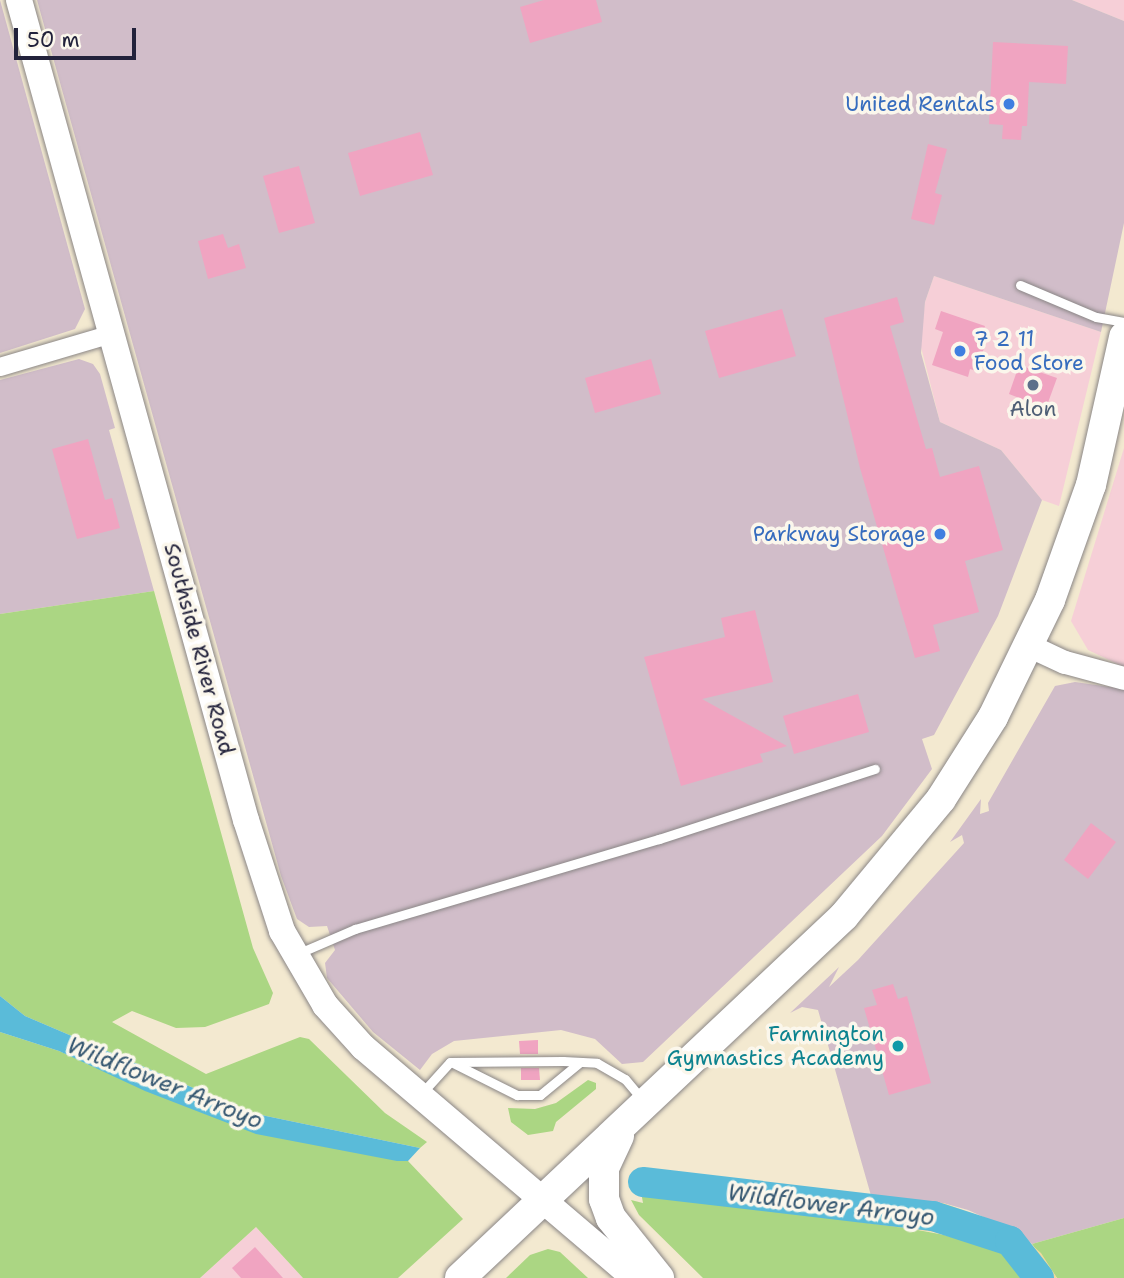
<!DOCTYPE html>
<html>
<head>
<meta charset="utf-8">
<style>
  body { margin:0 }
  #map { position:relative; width:1124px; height:1278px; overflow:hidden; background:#f3e9d0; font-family:"Shantell Sans",sans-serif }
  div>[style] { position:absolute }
  .built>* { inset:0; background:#f6cfd7 }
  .industrial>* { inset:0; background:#d1bdc9 }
  .green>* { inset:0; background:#abd683 }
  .sand>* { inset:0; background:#eeda9e }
  .water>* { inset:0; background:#5abbd9 }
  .river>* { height:30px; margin:-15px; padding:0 15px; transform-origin:15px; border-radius:15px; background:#5abbd9 }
  .building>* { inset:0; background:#f0a4c1 }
  .roads { filter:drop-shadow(0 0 2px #8a8686) drop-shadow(0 0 2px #8a8686) }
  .service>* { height:9px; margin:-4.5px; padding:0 4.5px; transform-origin:4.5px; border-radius:4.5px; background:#fff }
  .minor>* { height:18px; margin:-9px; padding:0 9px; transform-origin:9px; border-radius:9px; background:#fff }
  .tertiary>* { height:23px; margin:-11.5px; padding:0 11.5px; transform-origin:11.5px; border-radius:11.5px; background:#fff }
  .secondary>* { height:26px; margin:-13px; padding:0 13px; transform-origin:13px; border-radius:13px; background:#fff }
  .trunk>* { height:30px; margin:-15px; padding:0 15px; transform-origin:15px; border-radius:15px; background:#fff }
  .dots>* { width:19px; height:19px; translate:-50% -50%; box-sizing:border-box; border:4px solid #fbf7ec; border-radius:50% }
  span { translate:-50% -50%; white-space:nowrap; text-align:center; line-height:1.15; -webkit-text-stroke:7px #fbf7ec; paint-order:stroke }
  .shop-label { font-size:21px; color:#366cbe }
  .right { translate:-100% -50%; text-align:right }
  .left { translate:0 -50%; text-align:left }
  .service-label { font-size:21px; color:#4e5e75 }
  .street-label { font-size:21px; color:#22223b }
  .culture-label { font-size:21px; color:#0d838f }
  .water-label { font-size:23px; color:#365872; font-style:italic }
  .scale { position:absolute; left:14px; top:28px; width:122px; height:32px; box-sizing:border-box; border:4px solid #22223b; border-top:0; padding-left:9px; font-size:21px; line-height:24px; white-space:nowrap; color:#22223b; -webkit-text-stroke:5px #fbf7ec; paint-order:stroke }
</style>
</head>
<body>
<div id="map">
  <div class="built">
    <i style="clip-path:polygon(1072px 0,1124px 0,1124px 21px)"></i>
    <i style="clip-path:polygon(934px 276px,1101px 332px,1059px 506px,1042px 500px,1001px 450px,940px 422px,920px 343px,925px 302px)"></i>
    <i style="clip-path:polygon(1124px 448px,1124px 667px,1088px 650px,1071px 621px)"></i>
    <i style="clip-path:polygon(256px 1227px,303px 1278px,200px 1278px)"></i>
  </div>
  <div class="industrial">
    <i style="clip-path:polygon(0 0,85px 309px,75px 329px,0 353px)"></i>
    <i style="clip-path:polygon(37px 0,1072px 0,1124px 21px,1124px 223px,1101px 332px,934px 276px,925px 302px,921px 353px,940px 422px,1001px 450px,1042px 500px,998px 616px,934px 735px,922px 739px,932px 769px,882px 836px,643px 1062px,622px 1064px,595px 1039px,561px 1030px,454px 1041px,432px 1054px,420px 1070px,373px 1032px,327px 978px,325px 963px,335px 950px,327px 926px,309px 927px,297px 919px,281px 876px)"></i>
    <i style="clip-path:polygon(79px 359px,93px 364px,100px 374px,115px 428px,109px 430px,154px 591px,0 614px,0 380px)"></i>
    <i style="clip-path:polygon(1075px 682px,1124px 689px,1124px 1218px,1032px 1244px,1019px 1233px,968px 1210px,943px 1203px,872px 1199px,818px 1010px,802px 1007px,790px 1013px,839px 967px,829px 987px,858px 960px,964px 843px,962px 835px,950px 842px,981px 799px,980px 814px,989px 811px,988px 803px,1055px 686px)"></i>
  </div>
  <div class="green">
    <i style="clip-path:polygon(154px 591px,253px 948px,273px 993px,269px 1004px,205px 1027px,176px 1028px,132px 1011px,112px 1022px,206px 1074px,300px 1037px,309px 1039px,385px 1113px,427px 1142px,420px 1148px,252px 1113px,25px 1016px,0 996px,0 614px)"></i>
    <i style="clip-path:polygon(0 1032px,59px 1051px,195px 1109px,408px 1161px,463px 1219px,398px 1278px,303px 1278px,256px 1227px,200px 1278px,0 1278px)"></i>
    <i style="clip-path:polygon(588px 1080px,596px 1083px,596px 1089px,556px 1122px,553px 1131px,528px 1135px,511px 1122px,508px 1108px,535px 1109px,556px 1103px)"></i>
    <i style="clip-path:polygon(641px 1192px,848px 1217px,966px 1239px,1005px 1252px,1017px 1260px,1029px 1278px,703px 1278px,639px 1215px,631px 1200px,643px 1203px)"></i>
    <i style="clip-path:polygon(1124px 1218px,1124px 1278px,1057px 1278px,1032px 1244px)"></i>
    <i style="clip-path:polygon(548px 1249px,560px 1252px,588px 1278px,506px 1278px,530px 1255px)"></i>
  </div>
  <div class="sand">
    <i style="clip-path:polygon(649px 1169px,811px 1198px,943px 1203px,1011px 1227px,1041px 1253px,1057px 1278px,1029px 1278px,1005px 1252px,933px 1232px,641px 1192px,636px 1186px,643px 1181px,638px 1173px)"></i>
  </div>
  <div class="water">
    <i style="clip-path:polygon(0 996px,25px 1016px,252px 1113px,420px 1148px,408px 1161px,397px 1161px,256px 1134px,145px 1091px,59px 1051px,0 1032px)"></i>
  </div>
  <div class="river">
    <i style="left:643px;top:1182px;width:292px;rotate:6.7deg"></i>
    <i style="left:933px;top:1216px;width:81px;rotate:18deg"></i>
    <i style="left:1010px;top:1241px;width:47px;rotate:51.9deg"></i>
  </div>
  <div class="building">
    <i style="clip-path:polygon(544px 0,596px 0,602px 22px,530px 43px,520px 7px)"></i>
    <i style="clip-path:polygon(993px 42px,1068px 46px,1066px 84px,1029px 82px,1027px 126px,1022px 126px,1021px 140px,1002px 139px,1003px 125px,989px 124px)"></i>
    <i style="clip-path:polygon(420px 132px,433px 175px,360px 196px,348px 153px)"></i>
    <i style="clip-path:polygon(928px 144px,947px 149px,935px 193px,942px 195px,934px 225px,911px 219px)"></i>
    <i style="clip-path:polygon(299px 166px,315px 223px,279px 233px,263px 176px)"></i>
    <i style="clip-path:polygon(223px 234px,228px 248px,239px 244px,246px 268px,208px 279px,198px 241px)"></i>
    <i style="clip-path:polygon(897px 297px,904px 322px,890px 326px,926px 449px,932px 448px,940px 477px,979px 466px,1003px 550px,965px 561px,979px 612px,933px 625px,940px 651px,915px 658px,860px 468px,824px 318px)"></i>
    <i style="clip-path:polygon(782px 309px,796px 356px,719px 378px,705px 331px)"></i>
    <i style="clip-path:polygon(941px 311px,985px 326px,982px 335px,988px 337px,976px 371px,970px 369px,968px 377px,932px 365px,943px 332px,935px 329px)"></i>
    <i style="clip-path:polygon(651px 359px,661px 394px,595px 413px,585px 378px)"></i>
    <i style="clip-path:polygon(1019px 365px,1057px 378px,1046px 408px,1009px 394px)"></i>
    <i style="clip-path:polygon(88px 439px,105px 500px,112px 498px,120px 528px,77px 539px,52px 449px)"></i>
    <i style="clip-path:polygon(755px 610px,773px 682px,702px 699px,787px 746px,760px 754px,763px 762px,681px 786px,644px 657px,725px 637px,721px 618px)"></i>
    <i style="clip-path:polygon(858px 694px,869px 732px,794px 754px,783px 716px)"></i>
    <i style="clip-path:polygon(1091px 823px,1116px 842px,1088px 879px,1064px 860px)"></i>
    <i style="clip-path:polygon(893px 984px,898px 999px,907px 996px,931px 1083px,889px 1095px,864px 1008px,877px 1005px,872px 990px)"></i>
    <i style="clip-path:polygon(538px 1040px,538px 1054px,520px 1054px,519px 1041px)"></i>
    <i style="clip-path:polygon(521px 1068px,539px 1068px,540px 1080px,521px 1080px)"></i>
    <i style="clip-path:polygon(255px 1247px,283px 1278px,241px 1278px,232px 1268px)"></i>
  </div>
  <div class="roads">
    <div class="service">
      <i style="left:1020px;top:285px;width:82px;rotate:22.8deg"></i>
      <i style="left:1096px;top:317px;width:28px;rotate:10deg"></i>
      <i style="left:299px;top:953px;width:61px;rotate:-23.2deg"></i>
      <i style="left:355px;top:929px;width:317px;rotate:-16.5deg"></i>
      <i style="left:659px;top:839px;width:227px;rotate:-18deg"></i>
      <i style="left:451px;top:1062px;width:74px;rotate:26.6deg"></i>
      <i style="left:517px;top:1095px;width:23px"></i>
      <i style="left:540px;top:1095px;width:52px;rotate:-39.5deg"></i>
      <i style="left:421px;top:1094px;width:43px;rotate:-47.8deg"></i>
      <i style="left:450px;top:1062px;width:113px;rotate:-0.5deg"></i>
      <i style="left:563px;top:1061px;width:34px;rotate:3deg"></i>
      <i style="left:597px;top:1063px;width:32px;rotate:30deg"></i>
      <i style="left:625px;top:1079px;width:26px;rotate:50deg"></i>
    </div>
    <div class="minor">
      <i style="left:0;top:367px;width:117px;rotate:-16.4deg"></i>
    </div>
    <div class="tertiary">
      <i style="left:1030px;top:646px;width:38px;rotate:25deg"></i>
      <i style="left:1065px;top:662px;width:61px;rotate:15.2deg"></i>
    </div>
    <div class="secondary">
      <i style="left:19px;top:0;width:851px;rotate:74.53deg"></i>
      <i style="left:246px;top:820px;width:117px;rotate:72deg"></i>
      <i style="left:282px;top:931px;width:86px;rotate:59.8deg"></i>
      <i style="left:325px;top:1005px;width:57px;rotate:47.9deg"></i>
      <i style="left:363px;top:1047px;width:356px;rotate:40.4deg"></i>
    </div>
    <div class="trunk">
      <i style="left:619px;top:1136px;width:35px;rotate:115deg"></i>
      <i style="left:604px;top:1168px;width:31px;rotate:90deg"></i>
      <i style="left:604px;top:1199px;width:20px;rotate:70deg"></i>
      <i style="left:611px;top:1218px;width:77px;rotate:51.3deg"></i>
      <i style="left:460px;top:1278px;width:528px;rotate:-43.31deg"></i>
      <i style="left:844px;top:916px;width:152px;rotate:-50.3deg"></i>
      <i style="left:941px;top:799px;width:97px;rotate:-57.6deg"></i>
      <i style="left:993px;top:717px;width:130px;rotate:-64deg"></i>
      <i style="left:1050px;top:600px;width:122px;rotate:-70.4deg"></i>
      <i style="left:1091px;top:485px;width:152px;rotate:-77.4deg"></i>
    </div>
  </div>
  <div class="dots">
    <i style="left:1009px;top:104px;background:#3f7fe0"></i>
    <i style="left:960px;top:351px;background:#3f7fe0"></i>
    <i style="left:1033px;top:385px;background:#5c6f8a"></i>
    <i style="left:940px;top:534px;background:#3f7fe0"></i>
    <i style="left:898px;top:1046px;background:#0f9aa8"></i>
  </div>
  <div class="shop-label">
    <span class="right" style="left:995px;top:104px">United Rentals</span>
    <span class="left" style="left:974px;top:351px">7 2 11<br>Food Store</span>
    <span class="right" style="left:926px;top:534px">Parkway Storage</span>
  </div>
  <div class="service-label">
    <span style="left:1033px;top:409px">Alon</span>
  </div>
  <div class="street-label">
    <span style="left:199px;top:649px;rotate:75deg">Southside River Road</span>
  </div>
  <div class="culture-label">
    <span class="right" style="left:884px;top:1046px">Farmington<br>Gymnastics Academy</span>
  </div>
  <div class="water-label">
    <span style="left:165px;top:1083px;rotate:22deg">Wildflower Arroyo</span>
    <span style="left:831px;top:1205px;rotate:7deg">Wildflower Arroyo</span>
  </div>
  <div class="scale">50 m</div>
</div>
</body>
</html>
